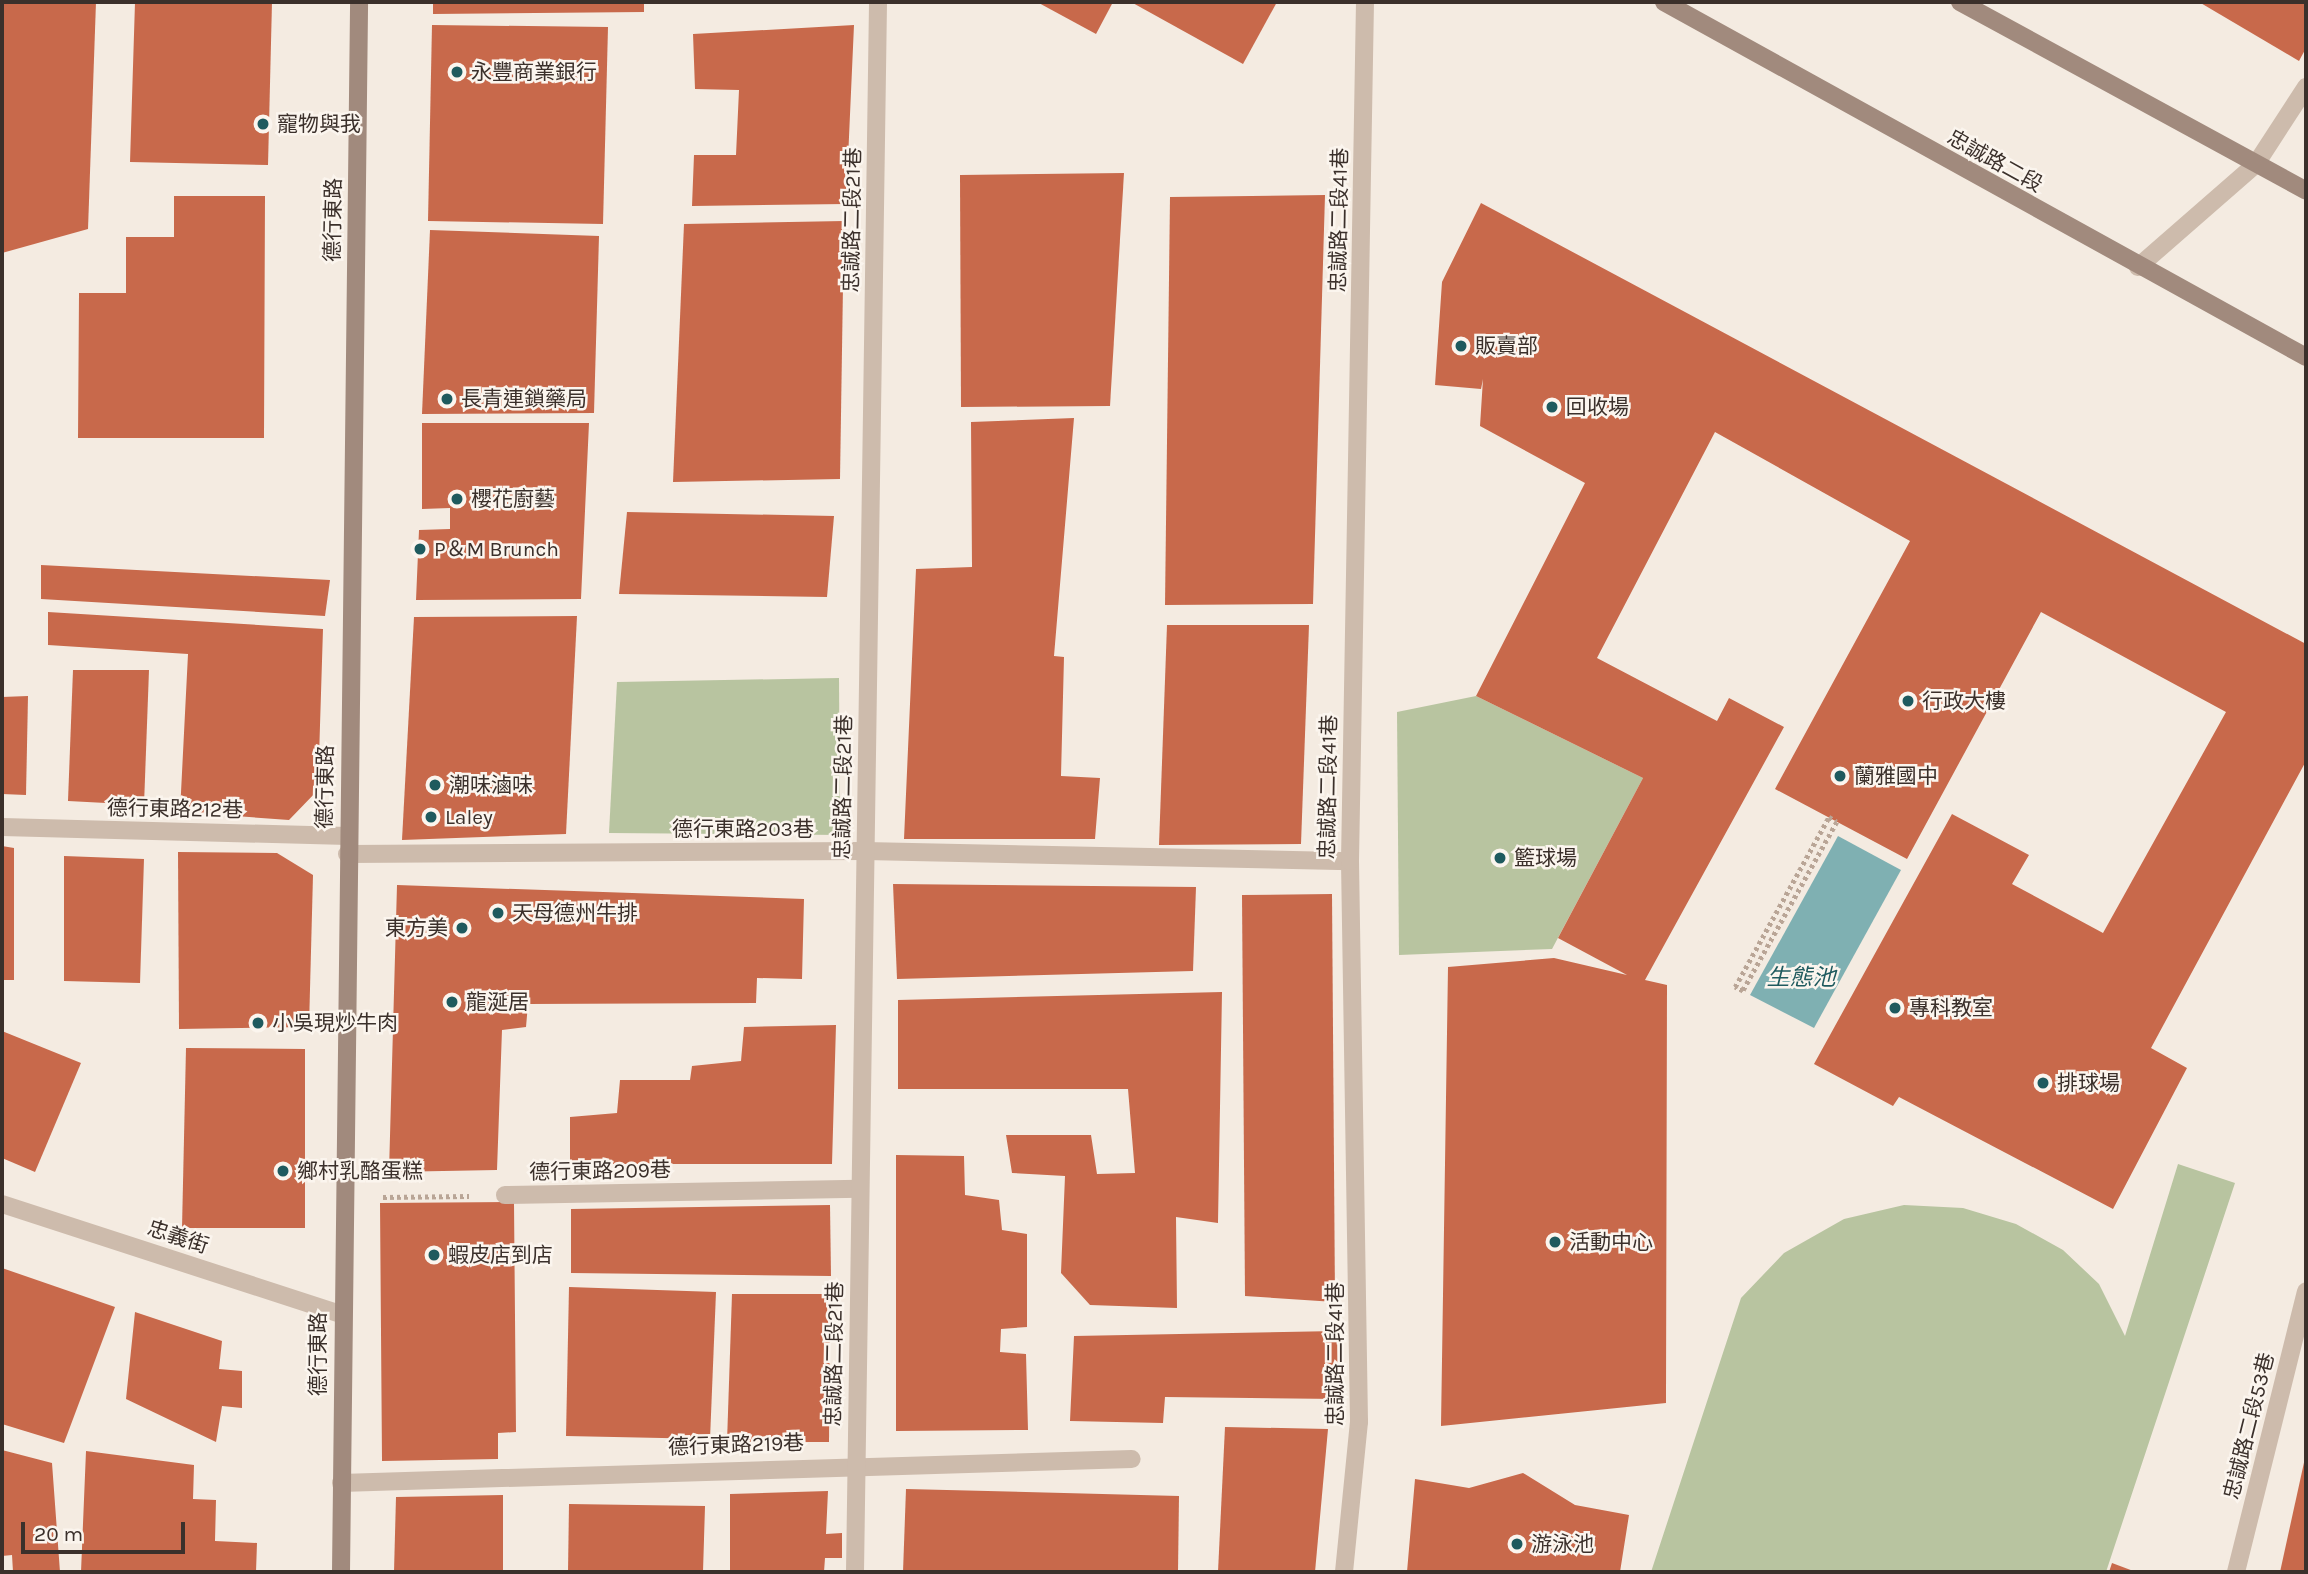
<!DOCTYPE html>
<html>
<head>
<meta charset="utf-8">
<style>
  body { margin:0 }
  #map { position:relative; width:2308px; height:1574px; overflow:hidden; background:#f4ebe1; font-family:Karla,"Noto Sans TC",sans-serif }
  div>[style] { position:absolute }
  .green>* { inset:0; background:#b8c4a0 }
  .water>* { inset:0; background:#7fb0b2 }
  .building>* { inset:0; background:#c8694b }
  .path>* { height:4.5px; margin-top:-2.25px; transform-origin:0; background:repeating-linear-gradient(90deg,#b9a596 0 3.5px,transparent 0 7px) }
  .lane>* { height:18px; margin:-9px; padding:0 9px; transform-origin:9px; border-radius:9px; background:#cdbbac }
  .street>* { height:18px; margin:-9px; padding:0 9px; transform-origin:9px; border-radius:9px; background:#cdbbac }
  .secondary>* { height:18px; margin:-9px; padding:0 9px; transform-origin:9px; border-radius:9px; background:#a18a7d }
  .dots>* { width:19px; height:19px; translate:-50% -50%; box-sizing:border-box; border:4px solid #fbf5ee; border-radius:50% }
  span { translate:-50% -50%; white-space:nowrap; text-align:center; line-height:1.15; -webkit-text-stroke:5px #fbf5ee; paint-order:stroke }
  .poi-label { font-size:21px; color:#3b302b }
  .left { translate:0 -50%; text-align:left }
  .right { translate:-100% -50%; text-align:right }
  .street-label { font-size:21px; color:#3b302b }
  .water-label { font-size:23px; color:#1f5a5e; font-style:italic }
  .frame { position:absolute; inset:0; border:4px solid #3b302b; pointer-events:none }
  .scale { position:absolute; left:21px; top:1522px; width:164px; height:32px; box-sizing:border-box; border:4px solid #3b302b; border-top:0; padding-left:9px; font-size:21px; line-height:24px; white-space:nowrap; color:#3b302b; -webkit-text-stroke:5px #fbf5ee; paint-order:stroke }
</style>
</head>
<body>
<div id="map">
  <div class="green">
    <i style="clip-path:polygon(839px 678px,840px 835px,609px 833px,617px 682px)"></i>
    <i style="clip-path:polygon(1476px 696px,1643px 778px,1552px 949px,1399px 955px,1397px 712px)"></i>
    <i style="clip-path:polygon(2178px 1164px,2235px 1183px,2106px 1572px,1651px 1572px,1741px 1298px,1784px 1253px,1844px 1219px,1904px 1205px,1963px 1208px,2016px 1224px,2063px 1250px,2099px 1284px,2125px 1336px)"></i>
  </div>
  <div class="water">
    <i style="clip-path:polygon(1838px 836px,1901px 870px,1814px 1028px,1750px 995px)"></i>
  </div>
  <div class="building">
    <i style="clip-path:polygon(2px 2px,96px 2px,88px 229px,2px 253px)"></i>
    <i style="clip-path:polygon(135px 2px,272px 2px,268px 165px,130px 162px)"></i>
    <i style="clip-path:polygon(433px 2px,644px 2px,644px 12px,433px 14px)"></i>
    <i style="clip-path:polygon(1037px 2px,1113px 2px,1096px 34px)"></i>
    <i style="clip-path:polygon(1131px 2px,1277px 2px,1243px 64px)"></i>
    <i style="clip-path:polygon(2199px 2px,2306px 2px,2306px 48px,2299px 61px)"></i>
    <i style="clip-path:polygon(432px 25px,608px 27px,603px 224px,428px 221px)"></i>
    <i style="clip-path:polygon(854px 25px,846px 204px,692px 206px,694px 155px,736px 155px,739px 90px,695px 89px,693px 34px)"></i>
    <i style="clip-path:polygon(1124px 173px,1110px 406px,961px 407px,960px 175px)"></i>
    <i style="clip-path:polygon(1325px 195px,1313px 604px,1165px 605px,1170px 197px)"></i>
    <i style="clip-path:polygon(174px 196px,265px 196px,264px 438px,78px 438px,79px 293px,126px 293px,126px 237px,174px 237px)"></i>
    <i style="clip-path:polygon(1481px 203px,2306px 644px,2306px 761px,2151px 1048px,2187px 1068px,2113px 1209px,1899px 1097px,1893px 1106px,1814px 1064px,1952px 814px,2029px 855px,2012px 884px,2103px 933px,2226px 712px,2041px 612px,1907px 859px,1775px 789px,1910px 541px,1715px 432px,1597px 658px,1717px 721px,1729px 698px,1784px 727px,1645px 980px,1667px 985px,1666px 1403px,1441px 1426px,1448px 967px,1554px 958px,1627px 975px,1558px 938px,1643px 778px,1476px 696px,1585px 483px,1480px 426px,1483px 379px,1481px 389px,1435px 385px,1442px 282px)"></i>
    <i style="clip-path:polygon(844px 221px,840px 479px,673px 482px,684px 224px)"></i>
    <i style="clip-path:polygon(430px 230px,599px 236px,594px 413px,422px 414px)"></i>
    <i style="clip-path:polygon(1074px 418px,1054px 656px,1064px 657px,1061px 776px,1100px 778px,1095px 839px,904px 839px,916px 569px,972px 567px,971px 422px)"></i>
    <i style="clip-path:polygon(422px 423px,589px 423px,581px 599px,416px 600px,419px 530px,450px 529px,450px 508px,422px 509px)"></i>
    <i style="clip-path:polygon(627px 512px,834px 516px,827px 597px,619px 594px)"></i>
    <i style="clip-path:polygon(41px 565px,330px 580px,325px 616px,41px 599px)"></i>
    <i style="clip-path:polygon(48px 612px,323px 629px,318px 790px,289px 820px,180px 812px,188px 654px,48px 645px)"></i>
    <i style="clip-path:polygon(577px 616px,566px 834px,402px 840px,414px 617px)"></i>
    <i style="clip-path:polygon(1167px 625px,1309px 625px,1301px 844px,1159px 845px)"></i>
    <i style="clip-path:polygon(73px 670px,149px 670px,144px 805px,68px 801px)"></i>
    <i style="clip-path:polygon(28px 696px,26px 795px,2px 794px,2px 697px)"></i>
    <i style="clip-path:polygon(2px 846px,14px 848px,14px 980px,2px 980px)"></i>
    <i style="clip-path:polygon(178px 852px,277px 853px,313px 875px,309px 1027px,179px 1029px)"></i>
    <i style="clip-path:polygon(64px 856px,144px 859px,140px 983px,64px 981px)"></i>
    <i style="clip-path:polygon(893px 884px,1196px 887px,1193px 971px,897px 979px)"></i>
    <i style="clip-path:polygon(397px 885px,804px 899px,802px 979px,757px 978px,756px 1003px,528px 1004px,526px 1027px,502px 1030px,497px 1170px,389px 1172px)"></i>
    <i style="clip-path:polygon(1332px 894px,1335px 1302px,1245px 1296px,1242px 895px)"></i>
    <i style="clip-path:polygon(1222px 992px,1218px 1223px,1176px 1217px,1177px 1308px,1090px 1305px,1061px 1273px,1065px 1176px,1012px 1173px,1006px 1135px,1091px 1135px,1097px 1174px,1135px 1173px,1128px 1089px,898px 1089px,898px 1000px)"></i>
    <i style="clip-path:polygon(836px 1025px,832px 1164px,570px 1164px,570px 1117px,617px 1113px,620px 1080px,690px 1080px,692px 1066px,741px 1061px,744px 1027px)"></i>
    <i style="clip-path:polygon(2px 1031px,81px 1063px,35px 1172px,2px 1158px)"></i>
    <i style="clip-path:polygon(186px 1048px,305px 1049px,305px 1228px,182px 1228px)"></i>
    <i style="clip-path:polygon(896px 1155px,964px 1156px,965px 1195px,999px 1200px,1002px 1230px,1027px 1234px,1027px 1327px,1001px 1329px,1000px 1352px,1026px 1354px,1028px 1430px,896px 1431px)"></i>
    <i style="clip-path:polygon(514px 1202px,516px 1432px,498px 1433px,498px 1459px,382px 1461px,380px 1203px)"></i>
    <i style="clip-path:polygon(830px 1205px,831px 1276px,571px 1273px,571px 1209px)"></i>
    <i style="clip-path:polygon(2px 1268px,115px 1307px,64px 1443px,2px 1424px)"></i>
    <i style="clip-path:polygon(569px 1287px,716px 1292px,710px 1439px,566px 1436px)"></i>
    <i style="clip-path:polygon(732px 1294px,830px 1294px,829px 1442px,727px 1442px)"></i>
    <i style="clip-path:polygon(135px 1312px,222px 1341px,219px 1369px,242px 1371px,242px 1408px,222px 1406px,216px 1442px,126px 1399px)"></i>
    <i style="clip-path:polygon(1337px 1331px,1339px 1399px,1165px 1397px,1163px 1423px,1070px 1421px,1074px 1336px)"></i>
    <i style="clip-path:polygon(1225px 1427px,1328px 1429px,1315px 1572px,1218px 1572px)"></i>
    <i style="clip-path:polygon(2px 1450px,52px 1463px,60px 1572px,13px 1572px,12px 1555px,2px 1556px)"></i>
    <i style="clip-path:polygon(86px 1451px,194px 1465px,193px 1499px,216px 1500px,215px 1541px,257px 1543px,256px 1572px,81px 1572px)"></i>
    <i style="clip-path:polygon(2305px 1458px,2306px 1572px,2280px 1572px)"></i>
    <i style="clip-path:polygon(1523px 1473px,1575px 1505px,1629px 1515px,1620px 1572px,1407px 1572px,1415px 1479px,1469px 1488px)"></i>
    <i style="clip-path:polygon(906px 1489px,1179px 1496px,1178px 1572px,903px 1572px)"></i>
    <i style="clip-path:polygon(828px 1491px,826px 1534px,842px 1533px,842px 1558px,825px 1558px,824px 1572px,730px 1572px,730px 1494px)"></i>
    <i style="clip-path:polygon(503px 1495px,503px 1572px,394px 1572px,396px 1497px)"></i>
    <i style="clip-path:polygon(569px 1504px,705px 1506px,703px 1572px,568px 1572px)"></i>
    <i style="clip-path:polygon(2112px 1563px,2136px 1572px,2109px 1572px)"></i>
  </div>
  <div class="path">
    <i style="left:1829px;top:817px;width:9px;rotate:32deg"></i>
    <i style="left:1837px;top:822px;width:193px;rotate:119.1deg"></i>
    <i style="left:1743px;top:991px;width:9px;rotate:-153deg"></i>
    <i style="left:1735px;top:987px;width:194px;rotate:-61.1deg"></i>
    <i style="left:383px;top:1197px;width:86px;rotate:-0.7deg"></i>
  </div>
  <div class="lane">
    <i style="left:2px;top:827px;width:346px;rotate:1.5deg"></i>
  </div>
  <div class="street">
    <i style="left:2138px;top:267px;width:157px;rotate:-41.1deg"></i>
    <i style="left:2256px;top:164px;width:92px;rotate:-57deg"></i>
    <i style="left:347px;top:854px;width:518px;rotate:-0.33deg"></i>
    <i style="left:865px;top:851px;width:485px;rotate:1.2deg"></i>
    <i style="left:505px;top:1195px;width:354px;rotate:-1deg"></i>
    <i style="left:2px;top:1204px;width:355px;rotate:18deg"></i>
    <i style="left:341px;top:1483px;width:791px;rotate:-1.74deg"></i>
    <i style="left:855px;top:1572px;width:1570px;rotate:-89.16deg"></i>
    <i style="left:1344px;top:1572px;width:151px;rotate:-84.3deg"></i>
    <i style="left:1359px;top:1422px;width:561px;rotate:-90.92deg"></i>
    <i style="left:1350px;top:861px;width:859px;rotate:-89deg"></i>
    <i style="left:2236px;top:1572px;width:289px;rotate:-76deg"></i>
  </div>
  <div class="secondary">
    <i style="left:1664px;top:2px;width:734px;rotate:28.94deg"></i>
    <i style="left:1960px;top:2px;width:394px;rotate:28.6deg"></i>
    <i style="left:341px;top:1572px;width:1570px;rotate:-89.34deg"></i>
  </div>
  <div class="dots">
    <i style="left:457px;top:72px;background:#1f5a5e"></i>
    <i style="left:263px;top:124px;background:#1f5a5e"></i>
    <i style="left:1461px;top:346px;background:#1f5a5e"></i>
    <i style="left:447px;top:399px;background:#1f5a5e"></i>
    <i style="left:1552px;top:407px;background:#1f5a5e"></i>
    <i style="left:457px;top:499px;background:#1f5a5e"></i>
    <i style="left:420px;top:549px;background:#1f5a5e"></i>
    <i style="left:1908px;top:701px;background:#1f5a5e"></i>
    <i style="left:1840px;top:776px;background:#1f5a5e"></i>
    <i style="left:435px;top:785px;background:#1f5a5e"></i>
    <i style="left:431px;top:817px;background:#1f5a5e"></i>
    <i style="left:1500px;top:858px;background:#1f5a5e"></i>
    <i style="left:498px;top:913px;background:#1f5a5e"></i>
    <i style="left:462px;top:928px;background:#1f5a5e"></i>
    <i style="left:452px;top:1002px;background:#1f5a5e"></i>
    <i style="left:1895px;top:1008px;background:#1f5a5e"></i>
    <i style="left:258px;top:1023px;background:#1f5a5e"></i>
    <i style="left:2043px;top:1083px;background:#1f5a5e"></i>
    <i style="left:283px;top:1171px;background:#1f5a5e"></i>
    <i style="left:1555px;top:1242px;background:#1f5a5e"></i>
    <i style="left:434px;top:1255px;background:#1f5a5e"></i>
    <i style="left:1517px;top:1544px;background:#1f5a5e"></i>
  </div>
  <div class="poi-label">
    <span class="left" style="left:471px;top:72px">永豐商業銀行</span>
    <span class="left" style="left:277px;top:124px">寵物與我</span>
    <span class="left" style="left:1475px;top:346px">販賣部</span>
    <span class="left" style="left:461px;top:399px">長青連鎖藥局</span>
    <span class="left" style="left:1566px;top:407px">回收場</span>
    <span class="left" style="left:471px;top:499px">櫻花廚藝</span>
    <span class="left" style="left:434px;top:549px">P＆M Brunch</span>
    <span class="left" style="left:1922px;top:701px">行政大樓</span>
    <span class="left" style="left:1854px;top:776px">蘭雅國中</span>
    <span class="left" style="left:449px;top:785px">潮味滷味</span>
    <span class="left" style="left:445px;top:817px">Laley</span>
    <span class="left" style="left:1514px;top:858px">籃球場</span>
    <span class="left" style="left:512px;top:913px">天母德州牛排</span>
    <span class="right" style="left:448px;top:928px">東方美</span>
    <span class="left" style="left:466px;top:1002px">龍涎居</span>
    <span class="left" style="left:1909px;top:1008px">專科教室</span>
    <span class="left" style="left:272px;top:1023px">小吳現炒牛肉</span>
    <span class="left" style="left:2057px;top:1083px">排球場</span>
    <span class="left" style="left:297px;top:1171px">鄉村乳酪蛋糕</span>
    <span class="left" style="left:1569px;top:1242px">活動中心</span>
    <span class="left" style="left:448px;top:1255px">蝦皮店到店</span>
    <span class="left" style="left:1531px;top:1544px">游泳池</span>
  </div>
  <div class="street-label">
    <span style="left:1995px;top:161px;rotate:29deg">忠誠路二段</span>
    <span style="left:333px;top:220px;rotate:-89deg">德行東路</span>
    <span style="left:852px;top:220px;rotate:-89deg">忠誠路二段21巷</span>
    <span style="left:1339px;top:220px;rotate:-89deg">忠誠路二段41巷</span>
    <span style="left:325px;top:787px;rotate:-89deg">德行東路</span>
    <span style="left:843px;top:787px;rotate:-89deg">忠誠路二段21巷</span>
    <span style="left:1328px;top:787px;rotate:-89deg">忠誠路二段41巷</span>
    <span style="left:175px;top:809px;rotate:1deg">德行東路212巷</span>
    <span style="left:743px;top:829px">德行東路203巷</span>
    <span style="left:600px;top:1171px;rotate:-1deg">德行東路209巷</span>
    <span style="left:178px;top:1237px;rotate:18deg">忠義街</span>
    <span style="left:318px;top:1354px;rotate:-90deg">德行東路</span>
    <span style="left:834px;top:1354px;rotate:-89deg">忠誠路二段21巷</span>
    <span style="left:1335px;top:1354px;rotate:-90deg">忠誠路二段41巷</span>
    <span style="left:2249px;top:1426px;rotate:-76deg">忠誠路二段53巷</span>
    <span style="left:736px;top:1445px;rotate:-2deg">德行東路219巷</span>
  </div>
  <div class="water-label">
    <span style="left:1801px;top:978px">生態池</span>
  </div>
  <div class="frame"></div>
  <div class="scale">20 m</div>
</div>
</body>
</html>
